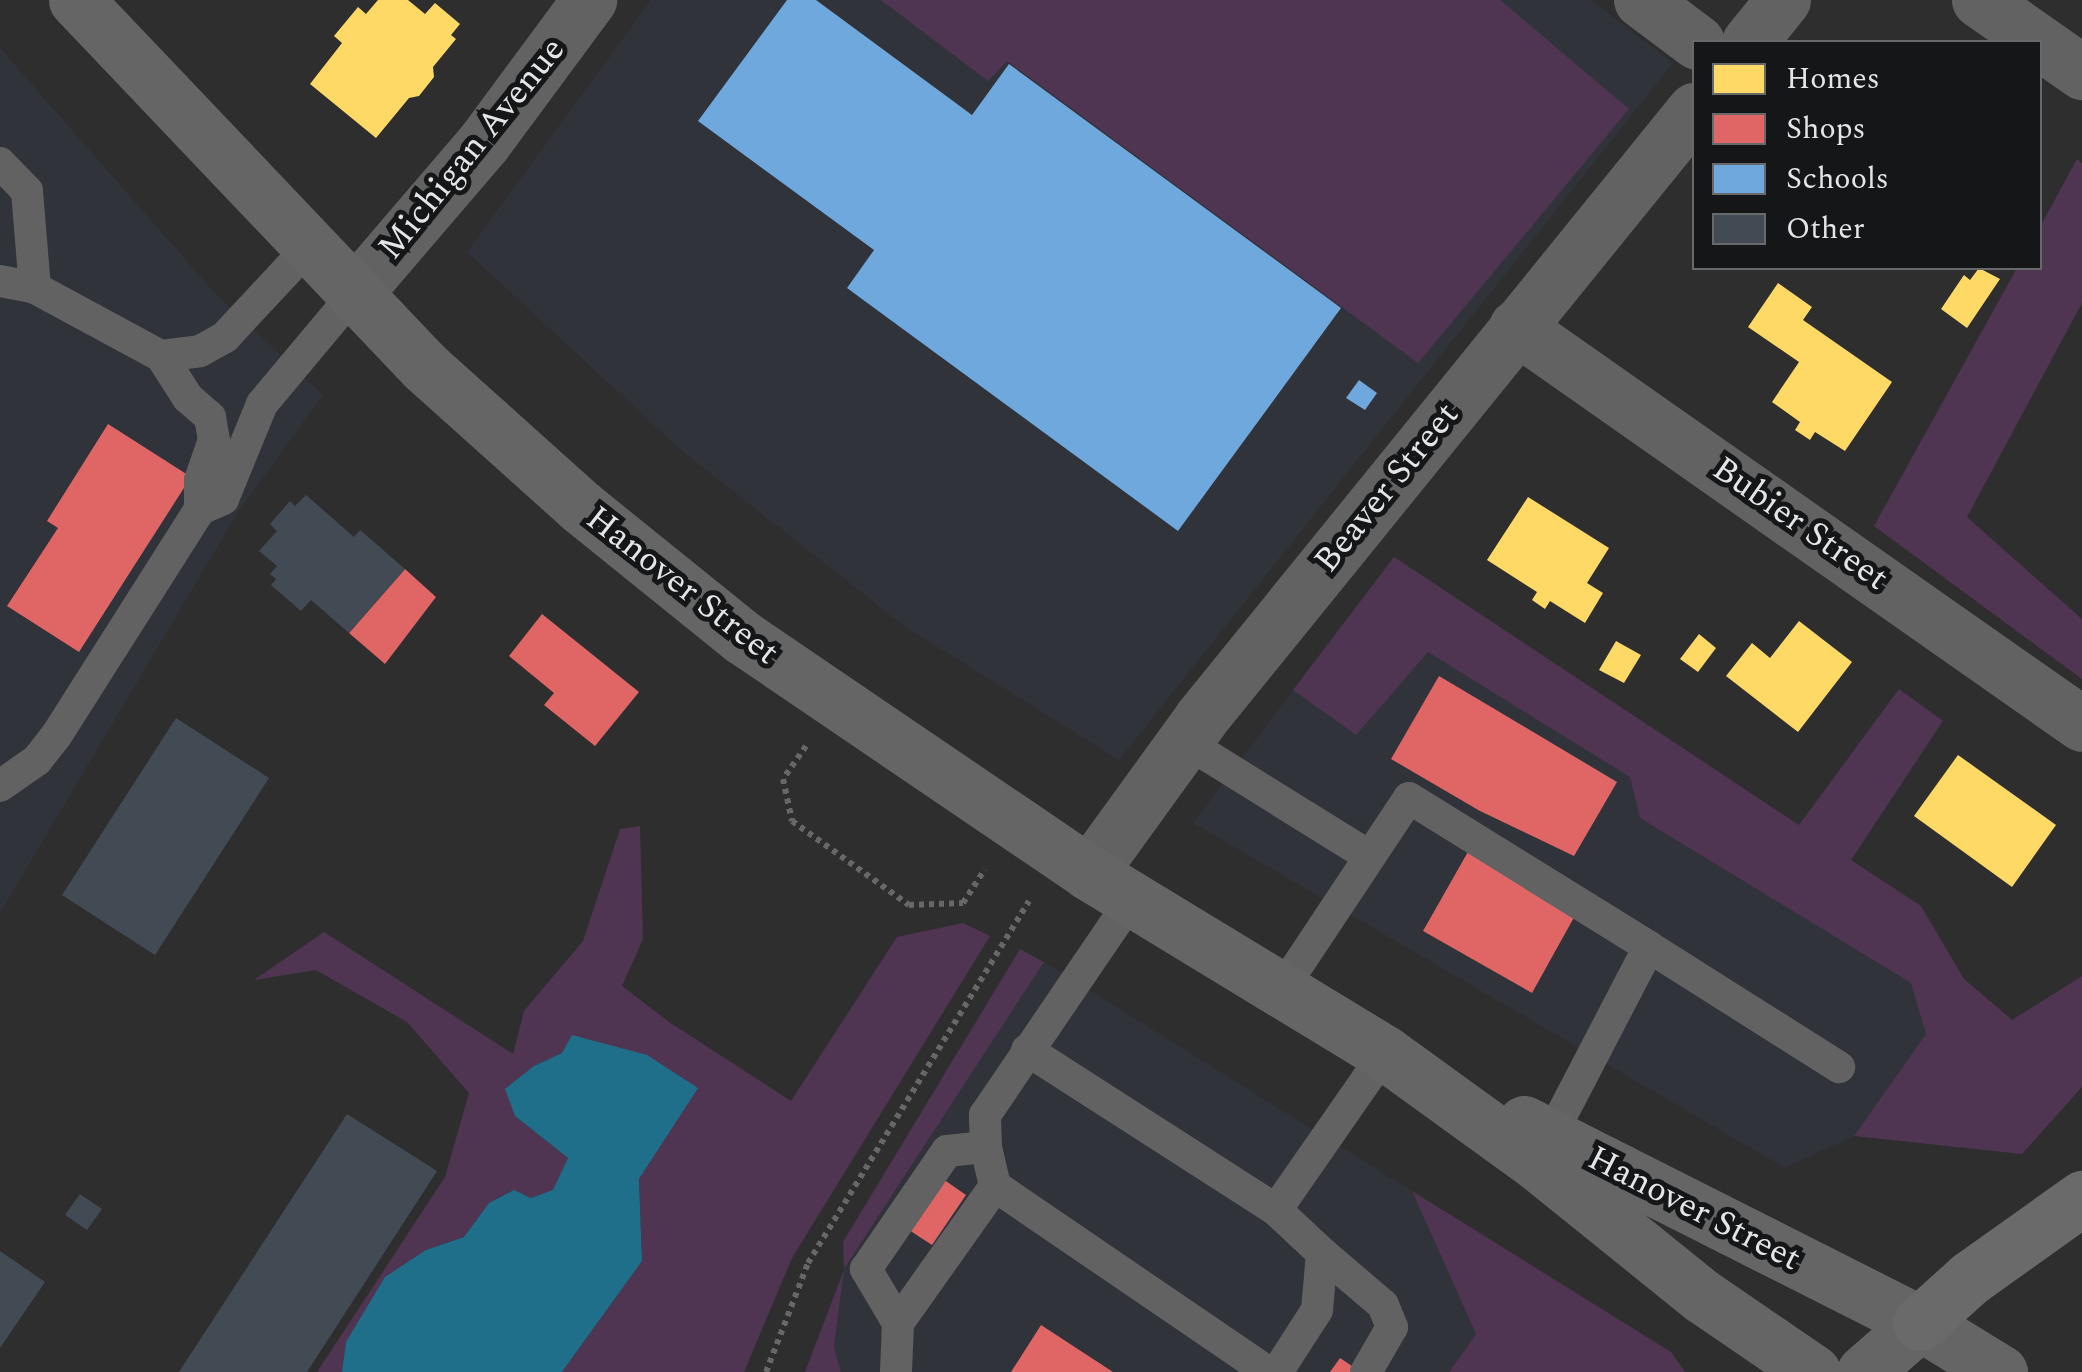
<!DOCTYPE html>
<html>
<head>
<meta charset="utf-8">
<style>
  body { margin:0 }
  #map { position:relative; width:2082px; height:1372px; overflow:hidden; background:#2e2e2f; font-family:Spectral,serif }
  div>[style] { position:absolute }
  .built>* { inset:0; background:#31333b }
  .green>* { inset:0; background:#4f3552 }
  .water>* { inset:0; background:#1f6f8b }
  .homes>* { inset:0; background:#ffd966 }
  .shops>* { inset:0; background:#e06666 }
  .schools>* { inset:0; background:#6fa8dc }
  .building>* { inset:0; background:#424b54 }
  .path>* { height:6px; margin-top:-3px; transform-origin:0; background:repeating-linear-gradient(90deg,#676767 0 5px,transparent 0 10px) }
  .lane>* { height:32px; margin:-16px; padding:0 16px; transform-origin:16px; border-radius:16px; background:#626262 }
  .street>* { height:55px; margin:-27.5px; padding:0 27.5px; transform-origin:27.5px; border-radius:27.5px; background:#626262 }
  .secondary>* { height:55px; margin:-27.5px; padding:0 27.5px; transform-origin:27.5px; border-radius:27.5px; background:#656565 }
  .highway>* { height:55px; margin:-27.5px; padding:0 27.5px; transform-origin:27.5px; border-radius:27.5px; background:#6a6a6a }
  span { translate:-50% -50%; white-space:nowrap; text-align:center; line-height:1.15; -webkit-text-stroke:10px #151617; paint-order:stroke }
  .street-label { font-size:35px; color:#e4e5e7 }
  .legend { position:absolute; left:1692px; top:40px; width:350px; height:230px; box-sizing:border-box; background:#151617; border:2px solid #68696a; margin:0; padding:12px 18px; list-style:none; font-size:30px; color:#e4e5e7 }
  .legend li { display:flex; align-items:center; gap:20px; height:50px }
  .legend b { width:50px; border:2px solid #68696a }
</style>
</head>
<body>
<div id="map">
  <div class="built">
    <i style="clip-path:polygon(651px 0,1591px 0,1673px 63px,1119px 760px,907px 628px,682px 451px,467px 252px)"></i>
    <i style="clip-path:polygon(0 48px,213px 291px,323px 395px,238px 512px,0 913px)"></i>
    <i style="clip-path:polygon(1427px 651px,1631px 777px,1640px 818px,1911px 983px,1926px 1034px,1854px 1136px,1785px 1168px,1193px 823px,1293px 690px,1356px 735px)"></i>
    <i style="clip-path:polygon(1044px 962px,1412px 1191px,1476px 1334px,1448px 1372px,841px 1372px,834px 1347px,844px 1269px)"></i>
  </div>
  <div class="green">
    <i style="clip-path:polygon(881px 0,1500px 0,1629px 109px,1418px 363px,1007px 61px,988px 81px)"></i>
    <i style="clip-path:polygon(2077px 159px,2082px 163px,2082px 303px,1967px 517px,2082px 619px,2082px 679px,1874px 526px,2017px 268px,2040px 268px,2040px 227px)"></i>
    <i style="clip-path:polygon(1394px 557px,1799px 825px,1899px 689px,1943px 721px,1851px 860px,1921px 906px,1964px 979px,2012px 1020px,2082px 976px,2082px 1087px,2022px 1154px,1854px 1136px,1926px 1034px,1911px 983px,1640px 818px,1630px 777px,1428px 652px,1356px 735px,1293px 690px)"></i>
    <i style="clip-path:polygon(640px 826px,643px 939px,622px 986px,669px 1022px,791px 1101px,897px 937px,963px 923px,990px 936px,792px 1258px,744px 1372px,562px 1372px,642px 1261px,639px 1179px,697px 1088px,562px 1053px,534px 1066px,515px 1116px,568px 1158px,553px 1191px,531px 1198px,514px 1190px,489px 1203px,464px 1237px,426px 1250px,346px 1342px,342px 1372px,317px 1372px,445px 1177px,469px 1093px,407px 1022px,316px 970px,254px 980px,324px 932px,513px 1054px,524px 1011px,583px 941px,620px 829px)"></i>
    <i style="clip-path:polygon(1020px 949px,1044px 962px,844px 1269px,834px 1347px,841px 1372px,805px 1372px,844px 1270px,843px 1242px)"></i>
    <i style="clip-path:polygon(1412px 1191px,1671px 1352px,1685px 1372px,1449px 1372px,1476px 1334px)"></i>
  </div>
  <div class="water">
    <i style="clip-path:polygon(572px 1035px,647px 1055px,698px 1088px,639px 1179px,642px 1261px,562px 1372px,342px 1372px,346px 1342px,385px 1277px,426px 1250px,464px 1237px,489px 1203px,514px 1190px,531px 1198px,553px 1190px,568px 1158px,515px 1116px,505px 1089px,534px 1066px,562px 1053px)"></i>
  </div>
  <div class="homes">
    <i style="clip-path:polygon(378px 0,408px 0,425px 14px,435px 3px,460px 24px,451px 35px,456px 39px,433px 67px,434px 77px,419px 96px,409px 98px,376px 138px,310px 84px,342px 43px,334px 36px,358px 7px,366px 14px)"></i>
    <i style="clip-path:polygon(1979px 268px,2000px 279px,1967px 328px,1941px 309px,1964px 275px,1970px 280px)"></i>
    <i style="clip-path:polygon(1778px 283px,1812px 307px,1803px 320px,1892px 382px,1845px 451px,1815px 432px,1810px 440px,1795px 430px,1800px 422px,1772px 402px,1799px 362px,1748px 327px)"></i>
    <i style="clip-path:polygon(1528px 497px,1609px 548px,1587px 583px,1603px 593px,1585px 623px,1550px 601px,1545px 609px,1532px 600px,1537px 592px,1487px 560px)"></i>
    <i style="clip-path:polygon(1799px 621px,1852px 662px,1798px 732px,1726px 676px,1752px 643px,1770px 658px)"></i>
    <i style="clip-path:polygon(1699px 634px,1716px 648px,1698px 672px,1680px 659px)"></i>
    <i style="clip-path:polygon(1616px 641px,1641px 655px,1624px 683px,1599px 670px)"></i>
    <i style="clip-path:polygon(1958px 755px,2056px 825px,2012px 887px,1914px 816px)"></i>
  </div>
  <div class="shops">
    <i style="clip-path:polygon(108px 424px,191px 477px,79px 652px,7px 606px,58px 528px,47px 521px)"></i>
    <i style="clip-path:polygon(405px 569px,436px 597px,385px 664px,349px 633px)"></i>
    <i style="clip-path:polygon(542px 614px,639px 692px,595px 746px,544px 705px,554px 693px,509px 656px)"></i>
    <i style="clip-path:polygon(1439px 676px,1617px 782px,1574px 856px,1480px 811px,1391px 759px)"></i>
    <i style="clip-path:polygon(1469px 850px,1577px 912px,1532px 993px,1423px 931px)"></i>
    <i style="clip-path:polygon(940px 1177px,966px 1195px,932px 1245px,906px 1228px)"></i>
    <i style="clip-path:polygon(1041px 1325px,1113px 1372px,1011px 1372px)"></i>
    <i style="clip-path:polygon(1340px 1358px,1361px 1372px,1330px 1372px)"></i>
  </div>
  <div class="schools">
    <i style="clip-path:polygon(787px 0,816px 0,972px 115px,1009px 64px,1341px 308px,1178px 531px,847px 288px,874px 250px,698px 121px)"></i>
    <i style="clip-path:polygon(1359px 380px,1377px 393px,1365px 410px,1346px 398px)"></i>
  </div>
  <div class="building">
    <i style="clip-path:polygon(306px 495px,354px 537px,360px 530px,405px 569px,349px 633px,311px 600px,301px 611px,271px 585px,276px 579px,270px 574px,277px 566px,259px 551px,277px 531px,270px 524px,290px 501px,295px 506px)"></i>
    <i style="clip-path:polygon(176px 718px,269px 778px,155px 955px,62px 895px)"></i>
    <i style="clip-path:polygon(347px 1114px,437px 1171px,307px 1372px,179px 1372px)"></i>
    <i style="clip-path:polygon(80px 1194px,102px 1209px,87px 1230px,65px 1215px)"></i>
    <i style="clip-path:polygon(0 1251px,45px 1282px,0 1348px)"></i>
  </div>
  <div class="path">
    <i style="left:806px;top:746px;width:40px;rotate:124.9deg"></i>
    <i style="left:783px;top:779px;width:43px;rotate:77.9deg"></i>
    <i style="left:792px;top:821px;width:144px;rotate:35.7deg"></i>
    <i style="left:909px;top:905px;width:54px;rotate:-2.1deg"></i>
    <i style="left:963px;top:903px;width:40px;rotate:-57.1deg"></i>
    <i style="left:766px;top:1372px;width:117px;rotate:-68.9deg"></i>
    <i style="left:808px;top:1263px;width:424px;rotate:-58.6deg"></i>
  </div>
  <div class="lane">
    <i style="left:0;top:163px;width:39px;rotate:46deg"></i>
    <i style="left:27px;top:191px;width:97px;rotate:85.3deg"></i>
    <i style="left:0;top:281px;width:36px;rotate:11deg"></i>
    <i style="left:35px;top:288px;width:143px;rotate:28.4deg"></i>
    <i style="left:161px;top:356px;width:39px;rotate:-7deg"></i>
    <i style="left:200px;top:351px;width:29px;rotate:-29deg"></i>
    <i style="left:225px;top:337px;width:122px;rotate:-47deg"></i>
    <i style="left:200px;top:509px;width:25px;rotate:-23deg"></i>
    <i style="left:223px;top:499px;width:103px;rotate:-67.7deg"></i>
    <i style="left:262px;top:404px;width:142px;rotate:-50.1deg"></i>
    <i style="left:1184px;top:741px;width:218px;rotate:31.9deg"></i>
    <i style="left:0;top:786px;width:45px;rotate:-35.1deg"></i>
    <i style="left:37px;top:760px;width:31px;rotate:-52deg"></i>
    <i style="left:56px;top:736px;width:269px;rotate:-57.6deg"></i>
    <i style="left:200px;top:509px;width:29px;rotate:-90deg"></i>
    <i style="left:200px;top:480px;width:42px;rotate:-70.7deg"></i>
    <i style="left:214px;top:440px;width:23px;rotate:-100deg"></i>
    <i style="left:210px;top:417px;width:29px;rotate:-139deg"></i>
    <i style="left:188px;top:398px;width:50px;rotate:-122.7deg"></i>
    <i style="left:1649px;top:947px;width:225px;rotate:32.3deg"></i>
    <i style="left:1282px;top:989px;width:229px;rotate:-56.4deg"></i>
    <i style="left:1409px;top:798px;width:282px;rotate:31.8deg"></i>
    <i style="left:1649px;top:947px;width:228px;rotate:117.5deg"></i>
    <i style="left:1027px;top:1050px;width:296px;rotate:32.7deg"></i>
    <i style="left:1276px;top:1210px;width:63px;rotate:43.1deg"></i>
    <i style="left:1322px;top:1253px;width:57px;rotate:95deg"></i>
    <i style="left:1317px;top:1310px;width:74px;rotate:122.8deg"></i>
    <i style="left:995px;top:1186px;width:330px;rotate:34.3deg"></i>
    <i style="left:1276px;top:1210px;width:191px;rotate:-55.2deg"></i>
    <i style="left:1322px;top:1253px;width:80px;rotate:40.4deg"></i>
    <i style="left:1383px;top:1305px;width:24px;rotate:68deg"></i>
    <i style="left:1392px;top:1327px;width:52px;rotate:120deg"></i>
    <i style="left:898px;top:1323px;width:63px;rotate:-120.7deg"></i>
    <i style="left:866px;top:1269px;width:143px;rotate:-55.5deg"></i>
    <i style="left:947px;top:1151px;width:39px;rotate:-6deg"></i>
    <i style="left:896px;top:1372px;width:49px;rotate:-87.7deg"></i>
    <i style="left:898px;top:1323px;width:168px;rotate:-54.7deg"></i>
    <i style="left:995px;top:1186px;width:40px;rotate:-103deg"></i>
    <i style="left:986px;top:1147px;width:32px;rotate:-92deg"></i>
    <i style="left:985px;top:1115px;width:261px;rotate:-55.8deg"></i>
  </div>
  <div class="street">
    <i style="left:1641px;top:0;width:70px;rotate:36.9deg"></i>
    <i style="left:1979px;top:0;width:126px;rotate:35deg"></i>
    <i style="left:1749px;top:42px;width:54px;rotate:-51deg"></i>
    <i style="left:353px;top:295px;width:201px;rotate:-49.4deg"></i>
    <i style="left:484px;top:142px;width:177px;rotate:-53.5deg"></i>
    <i style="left:1516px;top:327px;width:691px;rotate:35.05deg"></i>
    <i style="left:1089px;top:873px;width:191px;rotate:-54.1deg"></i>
    <i style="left:1201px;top:718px;width:783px;rotate:-50.96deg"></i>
  </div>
  <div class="secondary">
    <i style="left:76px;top:0;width:506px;rotate:46.44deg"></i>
    <i style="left:425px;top:367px;width:210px;rotate:41.9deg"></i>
    <i style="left:581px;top:507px;width:207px;rotate:38.9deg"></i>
    <i style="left:742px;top:637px;width:420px;rotate:34.2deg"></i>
    <i style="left:1089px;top:873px;width:346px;rotate:31.3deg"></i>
    <i style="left:1385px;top:1053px;width:188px;rotate:35.9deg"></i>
    <i style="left:1537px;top:1163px;width:212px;rotate:38.9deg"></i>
    <i style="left:1702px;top:1296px;width:135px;rotate:34.4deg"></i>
    <i style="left:1524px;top:1123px;width:444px;rotate:26.8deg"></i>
    <i style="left:1920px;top:1323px;width:94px;rotate:31.5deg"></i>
    <i style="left:1864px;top:1372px;width:74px;rotate:-41.2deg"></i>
  </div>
  <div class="highway">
    <i style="left:1920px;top:1323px;width:67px;rotate:-42deg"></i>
    <i style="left:1970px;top:1278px;width:138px;rotate:-35.5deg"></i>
  </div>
  <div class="street-label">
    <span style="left:472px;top:149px;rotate:-51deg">Michigan Avenue</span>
    <span style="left:1387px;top:488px;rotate:-51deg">Beaver Street</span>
    <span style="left:1800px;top:524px;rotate:35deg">Bubier Street</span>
    <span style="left:682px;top:586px;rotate:38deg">Hanover Street</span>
    <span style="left:1694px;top:1209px;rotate:27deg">Hanover Street</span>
  </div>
  <ul class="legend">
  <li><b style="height:28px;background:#ffd966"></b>Homes</li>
  <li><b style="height:28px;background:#e06666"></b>Shops</li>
  <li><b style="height:28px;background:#6fa8dc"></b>Schools</li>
  <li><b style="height:28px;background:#424b54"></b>Other</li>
  </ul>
</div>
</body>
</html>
